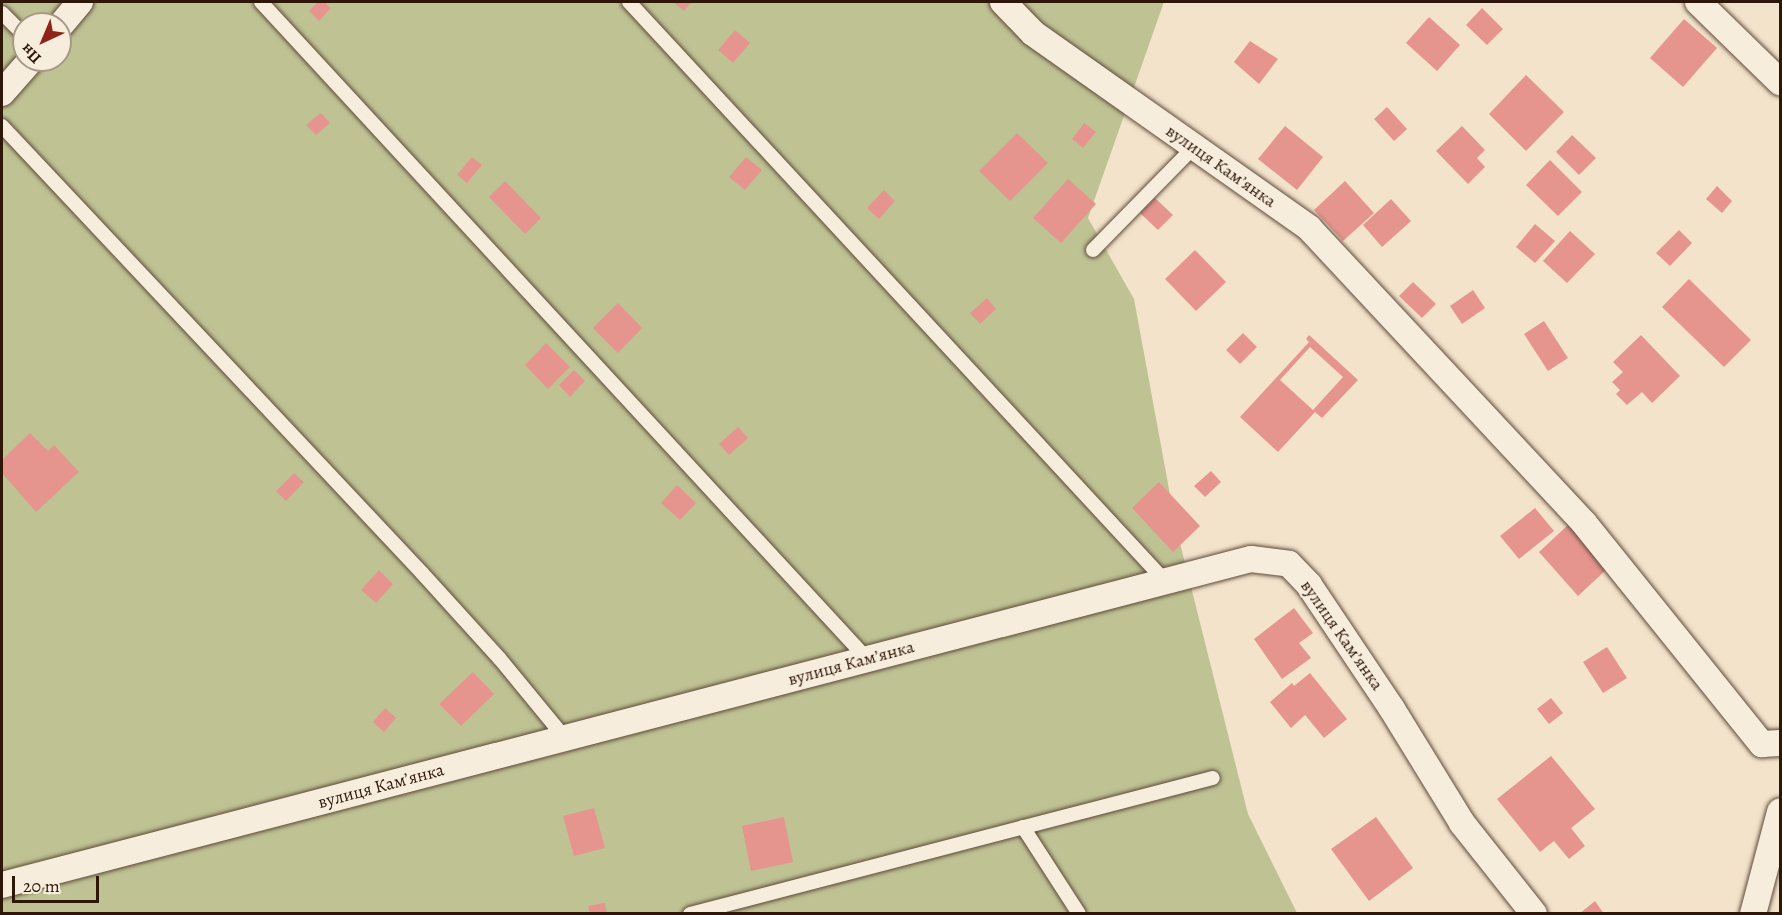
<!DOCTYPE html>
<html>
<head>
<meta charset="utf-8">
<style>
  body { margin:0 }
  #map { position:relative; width:1782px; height:915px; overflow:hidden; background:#f3e3cb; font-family:Alegreya,serif }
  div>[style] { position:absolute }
  .green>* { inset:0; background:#bfc394 }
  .building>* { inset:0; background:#e5958d }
  .roads { filter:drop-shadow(0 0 2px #5f4a3a) drop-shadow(0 0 2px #5f4a3a) }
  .service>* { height:14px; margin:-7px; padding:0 7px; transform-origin:7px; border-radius:7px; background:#f7eddd }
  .minor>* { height:26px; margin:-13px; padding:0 13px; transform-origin:13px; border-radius:13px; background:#f7eddd }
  span { translate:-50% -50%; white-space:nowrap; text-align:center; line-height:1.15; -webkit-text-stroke:4.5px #f7eddd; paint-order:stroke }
  .street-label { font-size:18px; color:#2e1709 }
  .frame { position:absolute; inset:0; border:3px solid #2e1709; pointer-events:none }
  .north { position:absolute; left:12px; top:12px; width:60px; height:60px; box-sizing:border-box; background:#f7eddd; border:2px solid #a79788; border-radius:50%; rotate:224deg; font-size:16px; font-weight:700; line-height:24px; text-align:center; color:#2e1709 }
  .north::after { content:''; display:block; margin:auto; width:21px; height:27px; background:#8f2418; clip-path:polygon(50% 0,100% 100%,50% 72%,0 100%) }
  .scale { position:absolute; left:12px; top:876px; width:87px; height:27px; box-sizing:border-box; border:3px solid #2e1709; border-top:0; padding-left:8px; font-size:18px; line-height:21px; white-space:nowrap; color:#2e1709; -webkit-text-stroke:4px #f7eddd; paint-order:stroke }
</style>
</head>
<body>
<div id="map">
  <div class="green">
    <i style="clip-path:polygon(evenodd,2px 2px,1164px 2px,1088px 218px,1134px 299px,1176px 527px,1248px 814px,1297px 913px,2px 914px,2px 2px,24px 24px,60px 24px,60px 60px,24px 60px,24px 24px)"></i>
  </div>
  <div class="building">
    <i style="clip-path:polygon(318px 2px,324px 2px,331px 8px,319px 21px,309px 11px)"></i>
    <i style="clip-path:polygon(673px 2px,692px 2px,684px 11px)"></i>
    <i style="clip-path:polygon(1482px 8px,1503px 29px,1487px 45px,1466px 25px)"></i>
    <i style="clip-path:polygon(1429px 17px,1460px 45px,1437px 71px,1406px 43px)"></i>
    <i style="clip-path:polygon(1684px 19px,1717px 48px,1683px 87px,1650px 58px)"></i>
    <i style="clip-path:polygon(735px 30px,750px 43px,733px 63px,718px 50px)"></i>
    <i style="clip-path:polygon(1250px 41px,1278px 59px,1259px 84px,1234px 62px)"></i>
    <i style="clip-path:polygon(1526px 75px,1564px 112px,1526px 151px,1489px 114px)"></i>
    <i style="clip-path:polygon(1387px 107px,1407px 129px,1394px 141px,1374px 119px)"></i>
    <i style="clip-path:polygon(321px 113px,330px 123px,316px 135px,306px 125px)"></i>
    <i style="clip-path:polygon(1084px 123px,1096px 132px,1083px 148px,1072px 139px)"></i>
    <i style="clip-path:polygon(1285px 126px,1323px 157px,1297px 190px,1258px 159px)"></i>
    <i style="clip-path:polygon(1462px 126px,1485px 150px,1477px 158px,1485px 167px,1468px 184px,1436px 151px)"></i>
    <i style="clip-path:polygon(1017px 133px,1048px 163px,1010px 201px,979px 171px)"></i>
    <i style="clip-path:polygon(1572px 135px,1596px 158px,1579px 175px,1556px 152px)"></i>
    <i style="clip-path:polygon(472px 157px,482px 165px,467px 183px,457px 175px)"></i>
    <i style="clip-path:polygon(746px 157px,762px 170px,745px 190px,729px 177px)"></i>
    <i style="clip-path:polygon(1550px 160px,1582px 192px,1558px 216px,1526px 185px)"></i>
    <i style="clip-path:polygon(1068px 179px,1096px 204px,1061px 243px,1033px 218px)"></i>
    <i style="clip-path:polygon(505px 181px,541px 218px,525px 234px,489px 197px)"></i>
    <i style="clip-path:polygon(1345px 181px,1374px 213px,1343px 241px,1314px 210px)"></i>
    <i style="clip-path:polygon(1717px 186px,1732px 201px,1722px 213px,1706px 199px)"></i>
    <i style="clip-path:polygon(884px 190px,895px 201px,879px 219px,867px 208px)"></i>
    <i style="clip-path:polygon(1155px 198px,1173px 215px,1158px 230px,1140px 213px)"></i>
    <i style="clip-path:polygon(1391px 199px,1411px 221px,1382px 247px,1363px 225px)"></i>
    <i style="clip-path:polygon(1535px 224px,1555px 241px,1535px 263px,1516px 247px)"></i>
    <i style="clip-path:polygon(1679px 230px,1692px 243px,1670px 266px,1656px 253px)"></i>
    <i style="clip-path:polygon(1570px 231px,1595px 254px,1567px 283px,1543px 261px)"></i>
    <i style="clip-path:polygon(1195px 250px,1226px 282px,1196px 311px,1165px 279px)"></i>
    <i style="clip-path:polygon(1689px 279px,1751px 340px,1724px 367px,1662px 307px)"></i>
    <i style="clip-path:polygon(1413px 282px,1436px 304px,1422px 318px,1399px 296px)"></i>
    <i style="clip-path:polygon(1473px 290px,1485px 308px,1462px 324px,1450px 306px)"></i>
    <i style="clip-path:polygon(987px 298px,996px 309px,980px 324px,970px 313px)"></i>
    <i style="clip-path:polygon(618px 303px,642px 328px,618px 353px,593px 328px)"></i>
    <i style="clip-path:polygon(1544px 321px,1568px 358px,1548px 371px,1524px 334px)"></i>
    <i style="clip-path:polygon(1243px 333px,1257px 347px,1240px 364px,1226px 350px)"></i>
    <i style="clip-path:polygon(evenodd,1309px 335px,1358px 380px,1322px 418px,1315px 412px,1278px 452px,1240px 417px,1309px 342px,1306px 339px,1309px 335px,1310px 347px,1343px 377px,1313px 410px,1280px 380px,1310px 347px)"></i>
    <i style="clip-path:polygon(1641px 335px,1680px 376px,1652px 403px,1642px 392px,1627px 405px,1616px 394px,1620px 390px,1612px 382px,1623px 372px,1613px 362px)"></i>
    <i style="clip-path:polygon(546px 343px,570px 367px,548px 389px,525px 365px)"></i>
    <i style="clip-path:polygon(574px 370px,585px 381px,570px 397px,559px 385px)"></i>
    <i style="clip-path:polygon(738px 427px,748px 438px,729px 455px,719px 444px)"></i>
    <i style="clip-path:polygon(30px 433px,48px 451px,54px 445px,79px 472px,36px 512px,2px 473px,2px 460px)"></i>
    <i style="clip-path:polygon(1211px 471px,1221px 482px,1205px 497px,1194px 486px)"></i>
    <i style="clip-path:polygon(294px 473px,304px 482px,286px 501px,276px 491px)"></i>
    <i style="clip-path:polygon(1159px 482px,1200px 526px,1173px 552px,1132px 508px)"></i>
    <i style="clip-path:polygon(677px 485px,696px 503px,680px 520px,661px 503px)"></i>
    <i style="clip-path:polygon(1535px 508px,1554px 531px,1519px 559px,1500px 536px)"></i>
    <i style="clip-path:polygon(1568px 525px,1607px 569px,1578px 596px,1539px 552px)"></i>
    <i style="clip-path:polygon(379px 570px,393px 584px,376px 603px,361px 590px)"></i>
    <i style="clip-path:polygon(1294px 608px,1313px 633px,1299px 643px,1311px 658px,1282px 679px,1254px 639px)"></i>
    <i style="clip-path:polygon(1607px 647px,1627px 678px,1603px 693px,1583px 662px)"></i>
    <i style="clip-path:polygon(473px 672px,494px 694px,461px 726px,439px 704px)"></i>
    <i style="clip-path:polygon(1310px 673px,1347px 719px,1324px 738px,1305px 715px,1291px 728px,1270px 702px,1292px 683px,1294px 686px)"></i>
    <i style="clip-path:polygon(1551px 698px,1563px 713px,1549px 724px,1537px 709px)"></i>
    <i style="clip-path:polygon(385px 708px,396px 718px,384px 732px,373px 722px)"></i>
    <i style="clip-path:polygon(1551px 756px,1595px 809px,1571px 828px,1585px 846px,1569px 859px,1554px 841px,1540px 852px,1497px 799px)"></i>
    <i style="clip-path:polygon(594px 808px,605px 848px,574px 856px,563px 816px)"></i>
    <i style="clip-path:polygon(784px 817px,793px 862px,751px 871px,742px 826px)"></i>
    <i style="clip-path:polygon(1376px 817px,1413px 868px,1369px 901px,1331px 849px)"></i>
    <i style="clip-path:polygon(1595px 901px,1604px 914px,1579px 914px)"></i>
    <i style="clip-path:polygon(605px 903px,607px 914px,590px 914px,588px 906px)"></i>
  </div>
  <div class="roads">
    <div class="service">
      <i style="left:261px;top:2px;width:894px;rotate:47.31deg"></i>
      <i style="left:629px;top:2px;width:788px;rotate:47.21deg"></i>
      <i style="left:2px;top:13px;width:31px;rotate:45deg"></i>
      <i style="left:2px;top:126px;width:613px;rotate:46.78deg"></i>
      <i style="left:422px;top:573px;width:116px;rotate:47.8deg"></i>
      <i style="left:500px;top:659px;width:102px;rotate:50.6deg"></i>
      <i style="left:1093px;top:250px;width:144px;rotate:-45.6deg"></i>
      <i style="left:1023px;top:827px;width:103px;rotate:57.2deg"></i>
      <i style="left:690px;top:914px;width:540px;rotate:-14.58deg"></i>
    </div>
    <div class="minor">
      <i style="left:1003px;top:2px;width:43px;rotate:45.9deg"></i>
      <i style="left:1033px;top:33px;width:338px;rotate:35.2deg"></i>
      <i style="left:1309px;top:228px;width:403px;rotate:47deg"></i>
      <i style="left:1584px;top:523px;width:284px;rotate:51.2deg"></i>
      <i style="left:1762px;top:744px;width:18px;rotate:-3deg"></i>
      <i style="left:1698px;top:2px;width:115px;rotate:44.3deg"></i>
      <i style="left:60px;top:26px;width:31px;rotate:-50deg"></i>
      <i style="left:2px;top:93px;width:44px;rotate:-48.7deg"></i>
      <i style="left:2px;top:885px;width:1291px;rotate:-14.63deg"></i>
      <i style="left:1251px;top:559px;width:38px;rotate:7deg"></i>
      <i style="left:1289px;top:564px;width:29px;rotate:46deg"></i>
      <i style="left:1309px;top:585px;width:149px;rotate:56.2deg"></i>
      <i style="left:1392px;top:709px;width:134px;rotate:58.4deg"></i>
      <i style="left:1462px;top:823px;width:116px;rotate:51.6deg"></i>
      <i style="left:1753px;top:914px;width:106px;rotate:-75.2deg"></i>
    </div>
  </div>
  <div class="street-label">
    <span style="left:1221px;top:166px;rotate:35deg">вулиця Камʼянка</span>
    <span style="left:1342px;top:635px;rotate:55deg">вулиця Камʼянка</span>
    <span style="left:851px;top:663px;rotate:-15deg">вулиця Камʼянка</span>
    <span style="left:381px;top:786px;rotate:-15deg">вулиця Камʼянка</span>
  </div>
  <div class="frame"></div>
  <div class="north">Пн</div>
  <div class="scale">20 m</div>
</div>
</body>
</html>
